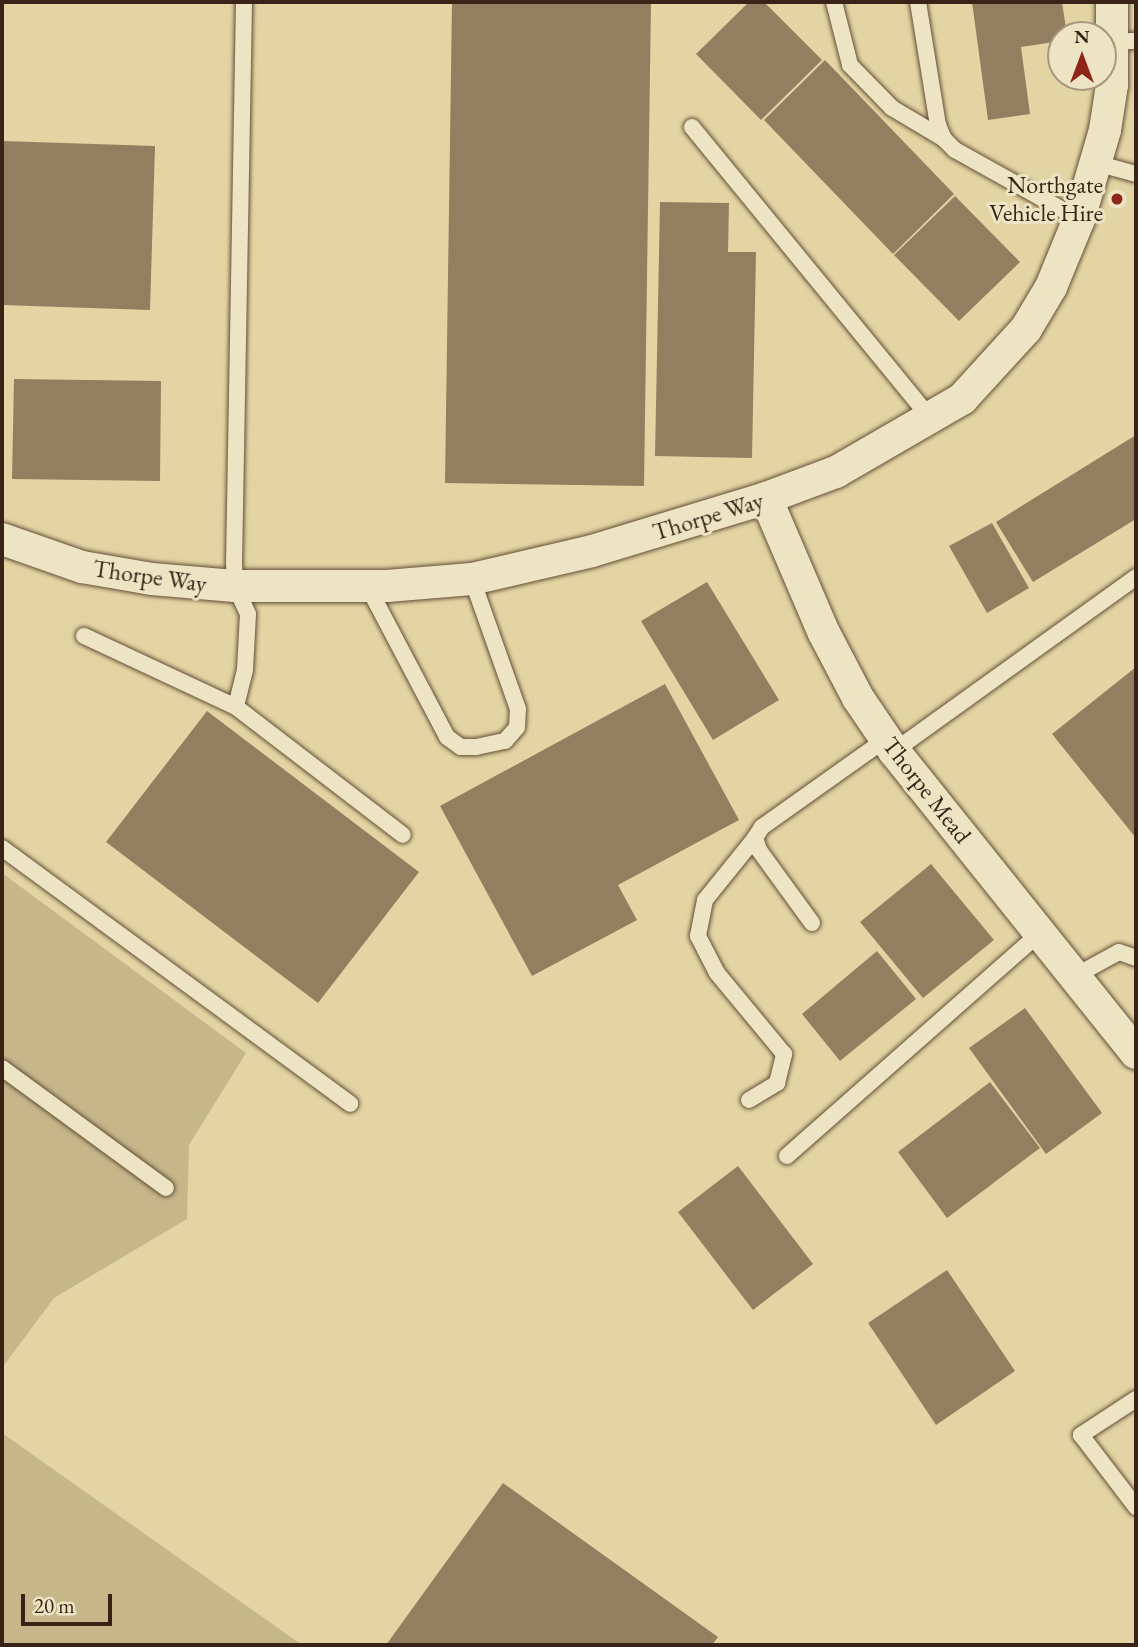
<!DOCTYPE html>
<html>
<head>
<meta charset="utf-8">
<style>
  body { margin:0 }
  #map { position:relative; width:1138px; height:1647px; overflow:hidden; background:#e3d5a3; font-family:"EB Garamond",serif }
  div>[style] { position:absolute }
  .green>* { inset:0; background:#c6b78b }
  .building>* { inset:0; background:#917f5f }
  .roads { filter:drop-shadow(0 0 2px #644f39) drop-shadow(0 0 2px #644f39) }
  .lane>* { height:16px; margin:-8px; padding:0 8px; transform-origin:8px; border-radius:8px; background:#ede4c3 }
  .street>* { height:32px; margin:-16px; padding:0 16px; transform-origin:16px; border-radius:16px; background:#ede4c3 }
  .dots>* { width:19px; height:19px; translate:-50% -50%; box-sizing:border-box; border:4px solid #ede4c3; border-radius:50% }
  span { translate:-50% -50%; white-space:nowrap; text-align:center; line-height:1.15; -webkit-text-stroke:6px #ede4c3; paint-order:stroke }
  .poi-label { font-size:24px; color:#392216 }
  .right { translate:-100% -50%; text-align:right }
  .street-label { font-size:24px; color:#392216 }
  .frame { position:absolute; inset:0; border:4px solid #392216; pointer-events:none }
  .north { position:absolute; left:1047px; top:21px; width:70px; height:70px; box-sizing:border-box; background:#ede4c3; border:2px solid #a5967e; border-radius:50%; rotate:0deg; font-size:19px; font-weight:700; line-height:28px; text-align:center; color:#392216 }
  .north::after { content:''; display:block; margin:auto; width:24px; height:32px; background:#8f2418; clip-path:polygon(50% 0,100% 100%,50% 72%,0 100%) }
  .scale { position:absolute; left:21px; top:1594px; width:91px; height:32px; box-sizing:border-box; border:4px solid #392216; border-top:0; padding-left:9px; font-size:21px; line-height:24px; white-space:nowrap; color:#392216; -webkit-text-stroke:5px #ede4c3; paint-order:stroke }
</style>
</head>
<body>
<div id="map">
  <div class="green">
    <i style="clip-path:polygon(2px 873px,246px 1053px,189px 1145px,187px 1219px,54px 1298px,2px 1368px)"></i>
    <i style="clip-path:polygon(2px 1433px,302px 1645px,2px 1645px)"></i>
  </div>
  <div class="building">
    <i style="clip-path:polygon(452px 2px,651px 2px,644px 486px,445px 483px)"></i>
    <i style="clip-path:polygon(749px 2px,764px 2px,822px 60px,761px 120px,696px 54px)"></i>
    <i style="clip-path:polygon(972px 2px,1062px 2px,1067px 35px,1061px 35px,1061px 41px,1021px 47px,1030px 114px,988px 120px)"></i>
    <i style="clip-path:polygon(825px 60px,954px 194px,893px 254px,764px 120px)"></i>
    <i style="clip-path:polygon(2px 141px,155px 146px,150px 310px,2px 305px)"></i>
    <i style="clip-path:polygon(955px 196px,1020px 262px,959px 321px,894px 255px)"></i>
    <i style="clip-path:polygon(660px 202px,729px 203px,728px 252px,756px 252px,752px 458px,655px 456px)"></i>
    <i style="clip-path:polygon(14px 379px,161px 381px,160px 481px,12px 479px)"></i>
    <i style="clip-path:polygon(1136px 435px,1136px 519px,1033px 582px,996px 522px)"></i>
    <i style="clip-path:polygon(992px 523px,1029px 588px,987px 613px,949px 546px)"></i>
    <i style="clip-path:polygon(707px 582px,779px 700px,713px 740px,641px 621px)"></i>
    <i style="clip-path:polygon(1136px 667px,1136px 838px,1052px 734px)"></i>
    <i style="clip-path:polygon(665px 684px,739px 820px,618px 885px,637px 920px,532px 976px,440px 806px)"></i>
    <i style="clip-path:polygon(207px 711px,419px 872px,318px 1003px,106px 842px)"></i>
    <i style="clip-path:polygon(931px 864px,994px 940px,923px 998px,860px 922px)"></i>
    <i style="clip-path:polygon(877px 951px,916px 999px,840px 1061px,802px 1014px)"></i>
    <i style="clip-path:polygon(1025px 1008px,1102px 1113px,1046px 1154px,969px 1048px)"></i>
    <i style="clip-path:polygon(990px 1082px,1040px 1148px,947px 1218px,898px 1152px)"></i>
    <i style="clip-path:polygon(738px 1166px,813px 1264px,753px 1310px,678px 1212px)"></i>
    <i style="clip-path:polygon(947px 1270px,1015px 1371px,936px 1425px,868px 1323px)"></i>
    <i style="clip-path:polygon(503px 1483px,718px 1637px,712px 1645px,386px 1645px)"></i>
  </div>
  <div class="roads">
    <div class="lane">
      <i style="left:244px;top:2px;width:559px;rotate:91.02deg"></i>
      <i style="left:234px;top:561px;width:25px;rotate:88deg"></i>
      <i style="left:235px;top:586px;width:31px;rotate:65deg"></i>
      <i style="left:248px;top:614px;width:56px;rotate:93.1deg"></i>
      <i style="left:245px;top:670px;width:38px;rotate:104deg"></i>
      <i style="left:236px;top:707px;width:210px;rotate:37.5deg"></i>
      <i style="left:834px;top:2px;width:65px;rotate:75.7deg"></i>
      <i style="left:850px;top:65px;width:60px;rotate:45.7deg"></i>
      <i style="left:892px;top:108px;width:61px;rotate:30.8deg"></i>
      <i style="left:918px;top:2px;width:125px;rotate:80.8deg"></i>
      <i style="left:938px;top:125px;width:15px;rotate:67deg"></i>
      <i style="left:944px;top:139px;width:16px;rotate:45deg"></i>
      <i style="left:955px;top:150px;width:142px;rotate:29.1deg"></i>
      <i style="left:1114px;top:42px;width:22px;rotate:-3deg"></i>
      <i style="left:692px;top:127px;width:377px;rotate:50.7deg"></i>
      <i style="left:1096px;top:163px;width:41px;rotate:15.4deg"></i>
      <i style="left:368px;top:587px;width:170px;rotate:62.2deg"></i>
      <i style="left:447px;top:737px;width:17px;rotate:36deg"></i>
      <i style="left:461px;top:747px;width:15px"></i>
      <i style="left:476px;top:747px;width:30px;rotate:-12deg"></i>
      <i style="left:505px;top:741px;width:18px;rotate:-49deg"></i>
      <i style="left:517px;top:727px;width:18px;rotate:-87deg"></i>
      <i style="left:518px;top:709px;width:138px;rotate:-109.5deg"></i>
      <i style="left:84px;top:636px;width:168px;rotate:25deg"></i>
      <i style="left:894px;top:751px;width:298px;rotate:-35.7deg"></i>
      <i style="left:2px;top:848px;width:432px;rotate:36.3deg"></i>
      <i style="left:812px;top:923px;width:90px;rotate:-126deg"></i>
      <i style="left:759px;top:850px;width:13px;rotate:-108deg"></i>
      <i style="left:755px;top:838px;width:13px;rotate:-58deg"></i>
      <i style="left:762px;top:827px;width:152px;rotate:-35.4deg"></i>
      <i style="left:1075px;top:976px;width:50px;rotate:-28.6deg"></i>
      <i style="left:1119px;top:952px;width:18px;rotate:19deg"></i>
      <i style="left:2px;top:1068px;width:203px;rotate:36.2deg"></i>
      <i style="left:749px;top:1100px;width:33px;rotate:-31deg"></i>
      <i style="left:777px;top:1083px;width:30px;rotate:-76deg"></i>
      <i style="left:784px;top:1054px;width:105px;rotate:-129.6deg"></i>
      <i style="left:717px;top:973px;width:42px;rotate:-117.2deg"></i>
      <i style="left:698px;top:936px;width:37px;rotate:-79deg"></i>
      <i style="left:705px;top:900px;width:80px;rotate:-51.1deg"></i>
      <i style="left:787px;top:1156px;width:337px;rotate:-41.4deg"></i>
      <i style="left:1136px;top:1399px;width:66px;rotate:146.8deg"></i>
      <i style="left:1081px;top:1435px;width:91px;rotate:52.6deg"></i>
    </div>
    <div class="street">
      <i style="left:766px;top:498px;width:147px;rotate:66.8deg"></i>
      <i style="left:824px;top:633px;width:73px;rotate:62.4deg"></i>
      <i style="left:858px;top:698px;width:64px;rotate:55.8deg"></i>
      <i style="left:894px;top:751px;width:387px;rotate:51.3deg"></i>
      <i style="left:2px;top:539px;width:85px;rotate:19.3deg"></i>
      <i style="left:82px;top:567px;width:71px;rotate:9.7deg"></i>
      <i style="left:152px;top:579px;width:83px;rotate:4.8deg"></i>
      <i style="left:235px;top:586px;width:152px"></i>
      <i style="left:387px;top:586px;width:85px;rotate:-4.7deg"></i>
      <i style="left:472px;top:579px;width:123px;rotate:-13.1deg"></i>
      <i style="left:592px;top:551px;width:182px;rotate:-16.9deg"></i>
      <i style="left:766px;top:498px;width:75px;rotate:-20.4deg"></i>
      <i style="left:836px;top:472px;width:146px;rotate:-30.1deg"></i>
      <i style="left:962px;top:399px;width:95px;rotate:-47.6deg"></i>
      <i style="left:1026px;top:329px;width:49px;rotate:-59.2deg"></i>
      <i style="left:1051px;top:287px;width:74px;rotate:-67.6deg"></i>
      <i style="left:1079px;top:219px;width:93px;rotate:-73.7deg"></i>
      <i style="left:1105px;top:130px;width:46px;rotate:-81.2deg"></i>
      <i style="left:1112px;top:85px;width:83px;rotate:-90deg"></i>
    </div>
  </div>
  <div class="dots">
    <i style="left:1117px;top:199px;background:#8f2418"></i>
  </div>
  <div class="poi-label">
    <span class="right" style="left:1103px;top:199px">Northgate<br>Vehicle Hire</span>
  </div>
  <div class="street-label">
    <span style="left:708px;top:516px;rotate:-17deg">Thorpe Way</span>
    <span style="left:150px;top:576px;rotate:8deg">Thorpe Way</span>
    <span style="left:927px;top:790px;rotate:52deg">Thorpe Mead</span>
  </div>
  <div class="frame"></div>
  <div class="north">N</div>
  <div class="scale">20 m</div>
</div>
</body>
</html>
